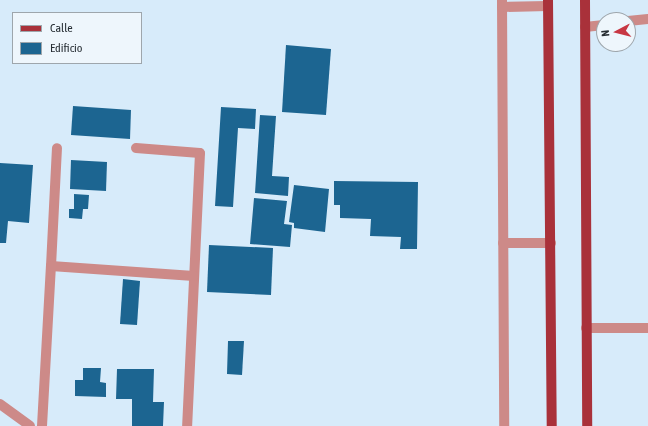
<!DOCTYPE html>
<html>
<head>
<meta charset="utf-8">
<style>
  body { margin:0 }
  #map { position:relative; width:648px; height:426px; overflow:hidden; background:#d7ebfa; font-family:"Asap Condensed",sans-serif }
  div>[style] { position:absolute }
  .building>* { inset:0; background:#1c6591 }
  .minor>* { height:10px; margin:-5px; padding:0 5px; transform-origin:5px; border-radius:5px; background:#cd8a88 }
  .major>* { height:10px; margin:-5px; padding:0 5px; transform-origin:5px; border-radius:5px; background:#a9313a }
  span { translate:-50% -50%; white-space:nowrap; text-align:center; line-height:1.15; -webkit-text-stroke:4px #eef6fc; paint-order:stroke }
  .legend { position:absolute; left:12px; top:12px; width:130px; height:52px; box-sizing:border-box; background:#eef6fc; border:1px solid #9ea6ac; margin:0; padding:5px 7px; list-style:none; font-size:12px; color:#262d33 }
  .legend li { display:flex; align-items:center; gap:8px; height:20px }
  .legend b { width:20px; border:1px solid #9ea6ac }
  .north { position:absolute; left:596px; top:12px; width:40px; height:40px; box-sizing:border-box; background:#eef6fc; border:1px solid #9ea6ac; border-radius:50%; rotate:263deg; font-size:11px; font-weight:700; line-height:16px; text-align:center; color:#262d33 }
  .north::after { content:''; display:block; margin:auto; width:14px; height:18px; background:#c73743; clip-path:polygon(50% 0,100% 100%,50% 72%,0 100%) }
</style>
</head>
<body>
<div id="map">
  <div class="building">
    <i style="clip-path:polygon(286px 45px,331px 49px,326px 115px,282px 112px)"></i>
    <i style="clip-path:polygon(73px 106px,131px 110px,130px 139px,71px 135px)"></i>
    <i style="clip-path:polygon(221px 107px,256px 109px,255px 129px,238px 128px,233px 207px,215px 206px)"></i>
    <i style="clip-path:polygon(260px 115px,276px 116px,272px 176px,289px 177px,288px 196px,255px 193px)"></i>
    <i style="clip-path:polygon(71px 160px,107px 162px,106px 191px,70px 189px)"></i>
    <i style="clip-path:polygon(0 163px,33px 165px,29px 223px,8px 221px,6px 243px,0 243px)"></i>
    <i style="clip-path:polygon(334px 181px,418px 182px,417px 249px,400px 249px,401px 237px,370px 236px,371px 219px,340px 218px,340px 205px,334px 205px)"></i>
    <i style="clip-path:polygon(294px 185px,329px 189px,325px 232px,294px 228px,294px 223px,289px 222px)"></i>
    <i style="clip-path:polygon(74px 194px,89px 195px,88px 209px,83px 209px,82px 219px,69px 218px,69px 209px,74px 209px)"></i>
    <i style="clip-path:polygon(254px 198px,287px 201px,284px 224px,292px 225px,290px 247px,250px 244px)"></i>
    <i style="clip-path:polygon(209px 245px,273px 248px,271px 295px,207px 292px)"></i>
    <i style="clip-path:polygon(123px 279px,140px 281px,137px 325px,120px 324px)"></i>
    <i style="clip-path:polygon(228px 341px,244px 341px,242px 375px,227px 374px)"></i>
    <i style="clip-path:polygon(83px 368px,101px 368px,100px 382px,106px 383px,106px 397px,75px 396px,75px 380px,83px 380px)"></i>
    <i style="clip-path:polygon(117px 369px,154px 369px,153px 402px,164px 402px,163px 426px,132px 426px,132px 399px,116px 399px)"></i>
  </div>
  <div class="minor">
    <i style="left:502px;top:0;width:426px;rotate:89.7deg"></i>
    <i style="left:502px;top:7px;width:46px;rotate:-1.2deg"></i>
    <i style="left:628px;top:21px;width:20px;rotate:-6deg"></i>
    <i style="left:585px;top:27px;width:19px;rotate:-6deg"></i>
    <i style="left:136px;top:148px;width:64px;rotate:4.5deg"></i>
    <i style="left:200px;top:153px;width:273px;rotate:92.7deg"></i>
    <i style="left:503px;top:243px;width:48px"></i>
    <i style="left:51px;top:266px;width:118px;rotate:-87.1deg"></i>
    <i style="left:586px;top:328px;width:62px"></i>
    <i style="left:0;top:404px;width:37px;rotate:36deg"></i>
    <i style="left:42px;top:426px;width:160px;rotate:-86.8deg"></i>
    <i style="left:51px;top:266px;width:143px;rotate:4deg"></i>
  </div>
  <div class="major">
    <i style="left:548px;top:0;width:426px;rotate:89.5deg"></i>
    <i style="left:585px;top:0;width:426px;rotate:89.7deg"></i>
  </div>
  <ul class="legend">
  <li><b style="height:5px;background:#a9313a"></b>Calle</li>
  <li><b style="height:11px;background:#1c6591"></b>Edificio</li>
  </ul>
  <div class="north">N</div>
</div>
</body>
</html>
